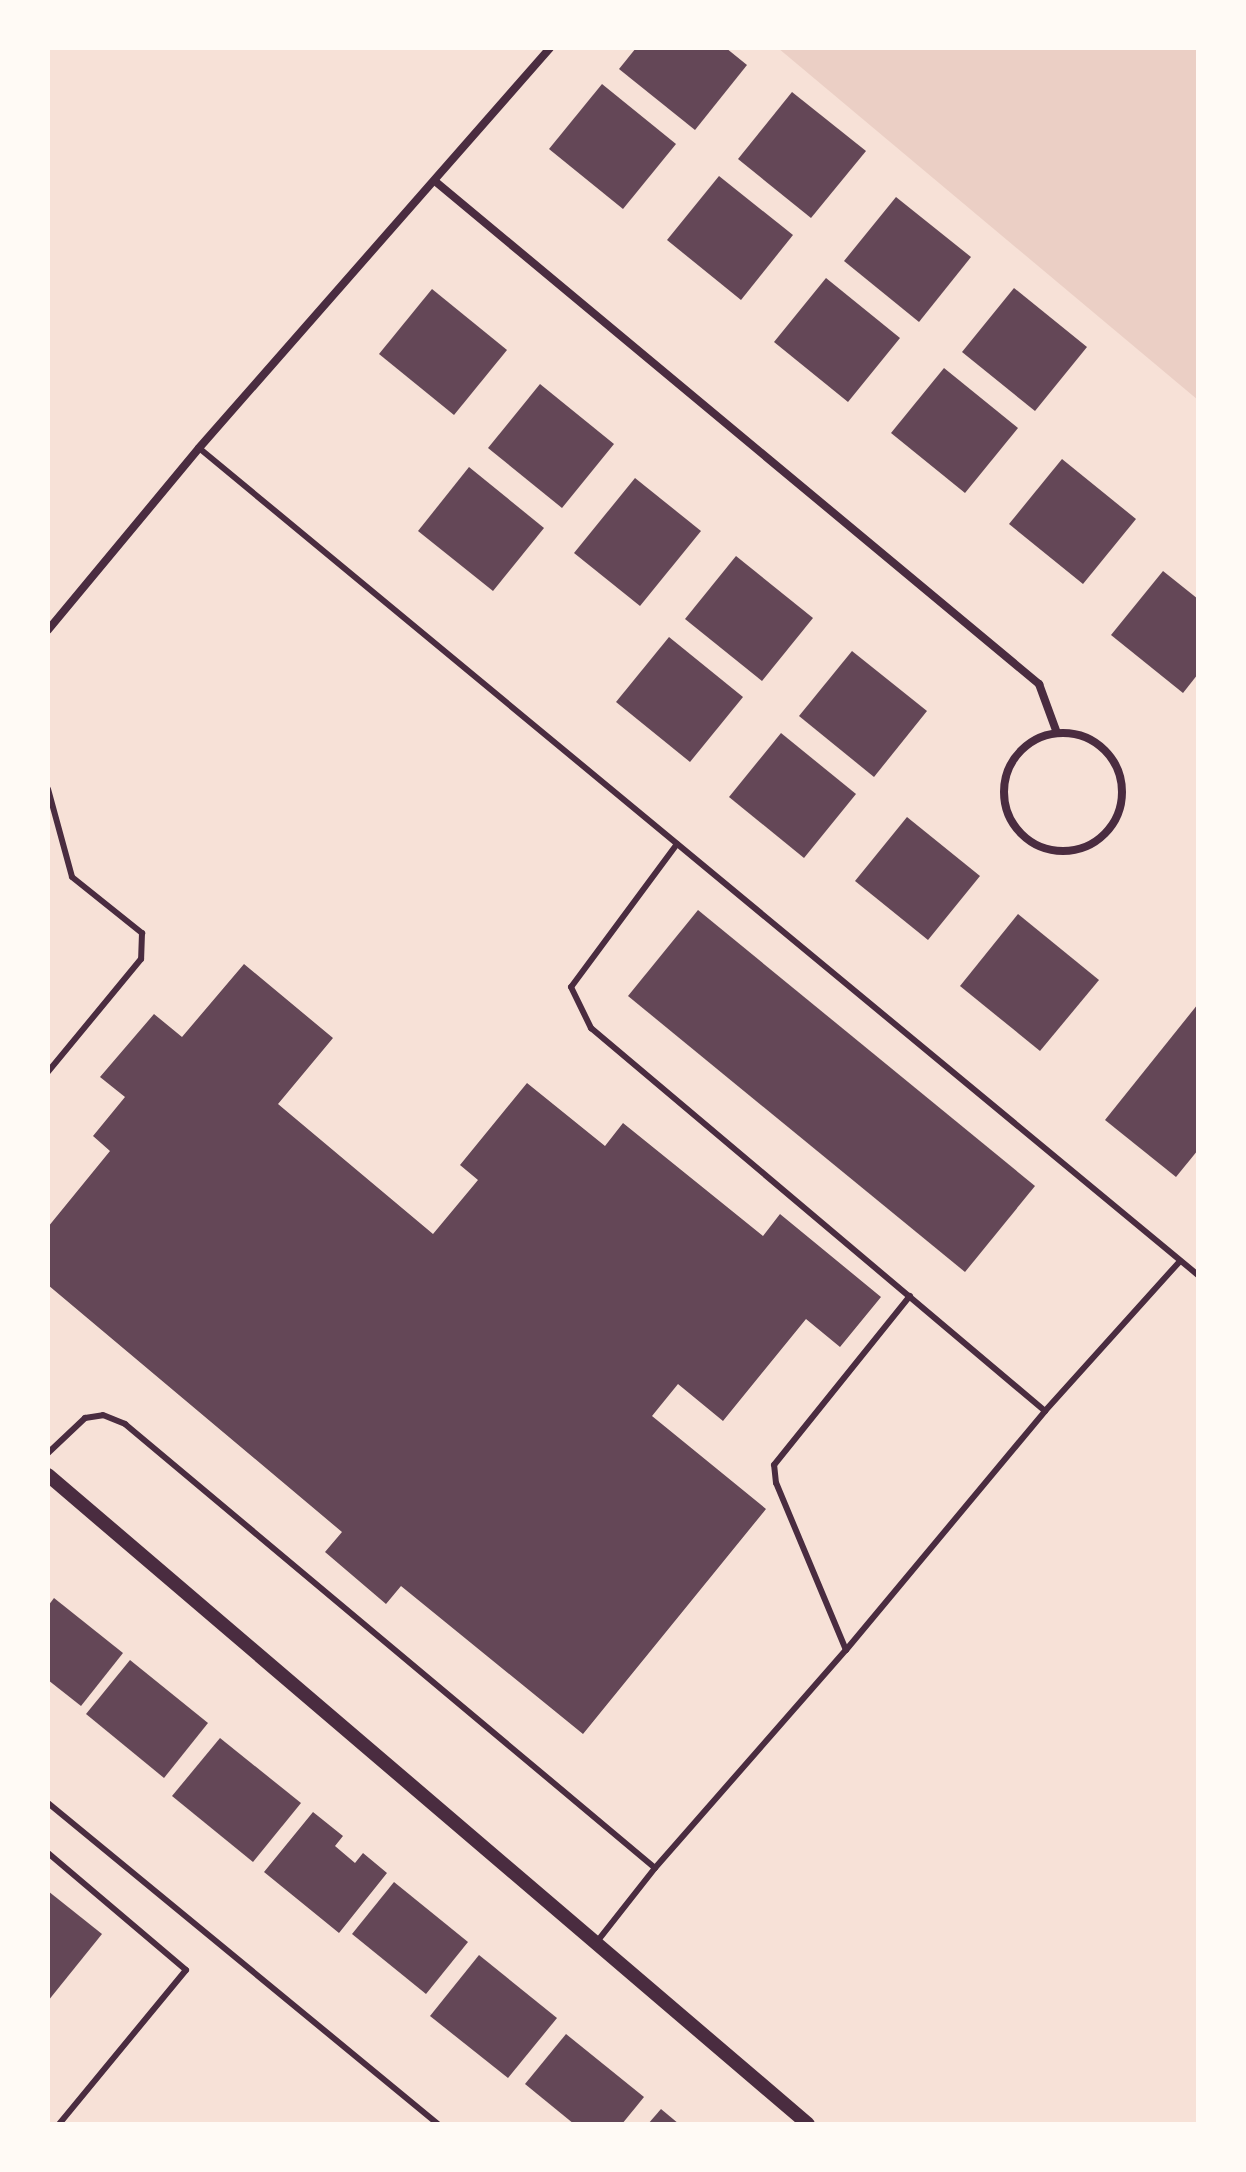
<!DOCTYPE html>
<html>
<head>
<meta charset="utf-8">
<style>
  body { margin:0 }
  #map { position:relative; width:1246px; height:2172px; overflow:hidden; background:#f7e1d7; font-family:"Noto Sans",sans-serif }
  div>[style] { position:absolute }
  .green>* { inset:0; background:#ebcfc5 }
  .building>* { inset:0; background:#644757 }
  .service>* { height:6px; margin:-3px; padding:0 3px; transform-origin:3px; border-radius:3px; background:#4a2c40 }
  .minor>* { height:8px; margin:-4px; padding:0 4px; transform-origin:4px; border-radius:4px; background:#4a2c40 }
  .minor>.ring { margin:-4px; padding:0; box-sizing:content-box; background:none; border:8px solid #4a2c40; border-radius:50% }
  .tertiary>* { height:14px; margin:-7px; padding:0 7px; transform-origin:7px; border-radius:7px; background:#4a2c40 }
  span { translate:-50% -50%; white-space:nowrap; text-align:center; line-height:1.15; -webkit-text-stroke:6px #fffaf5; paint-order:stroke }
  .frame { position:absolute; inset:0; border:50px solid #fffaf5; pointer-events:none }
</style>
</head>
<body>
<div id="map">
  <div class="green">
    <i style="clip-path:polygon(778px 48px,1198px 48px,1198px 400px)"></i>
  </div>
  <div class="building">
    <i style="clip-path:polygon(636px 48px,726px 48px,747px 65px,695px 130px,619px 69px)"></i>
    <i style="clip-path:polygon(602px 84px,676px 144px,623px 209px,549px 149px)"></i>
    <i style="clip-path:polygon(792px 92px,866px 151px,811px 218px,738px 159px)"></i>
    <i style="clip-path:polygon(719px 176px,793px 235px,741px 300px,667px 240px)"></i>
    <i style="clip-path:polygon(896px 197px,971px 257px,919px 322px,844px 261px)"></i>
    <i style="clip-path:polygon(826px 278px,900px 338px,848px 402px,774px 342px)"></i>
    <i style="clip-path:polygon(1014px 288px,1087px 347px,1035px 411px,962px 352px)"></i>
    <i style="clip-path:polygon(432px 289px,507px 350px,454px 415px,379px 354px)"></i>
    <i style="clip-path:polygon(944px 368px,1018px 428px,965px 493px,891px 433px)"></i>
    <i style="clip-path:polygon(540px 384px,614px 444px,562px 508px,488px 448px)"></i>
    <i style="clip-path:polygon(1062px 459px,1136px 519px,1083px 584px,1009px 524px)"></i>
    <i style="clip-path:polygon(469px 467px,544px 528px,493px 591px,418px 531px)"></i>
    <i style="clip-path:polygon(635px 478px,701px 531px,640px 606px,574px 553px)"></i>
    <i style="clip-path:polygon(736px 556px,813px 618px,762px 681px,685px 619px)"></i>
    <i style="clip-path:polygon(1163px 571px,1198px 599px,1198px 674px,1183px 693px,1111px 635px)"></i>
    <i style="clip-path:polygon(669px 637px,743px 697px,690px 762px,616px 702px)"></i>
    <i style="clip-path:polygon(852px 651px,927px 711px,874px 777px,799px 716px)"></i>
    <i style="clip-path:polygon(781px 733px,856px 794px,804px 858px,729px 797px)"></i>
    <i style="clip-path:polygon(907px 817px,980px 876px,928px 940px,855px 881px)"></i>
    <i style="clip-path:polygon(698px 910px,1035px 1186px,965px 1272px,628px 996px)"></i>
    <i style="clip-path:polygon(1018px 914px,1099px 980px,1040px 1051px,960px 986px)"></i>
    <i style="clip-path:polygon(244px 964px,333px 1038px,278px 1104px,433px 1234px,478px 1180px,460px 1165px,527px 1083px,605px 1146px,623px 1123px,763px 1236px,780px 1214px,881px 1297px,840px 1347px,806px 1319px,723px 1421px,678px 1384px,652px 1416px,766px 1509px,583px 1734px,401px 1586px,386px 1604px,325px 1552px,342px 1532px,48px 1285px,48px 1227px,110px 1151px,93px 1136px,125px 1097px,100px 1077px,154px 1014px,182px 1037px)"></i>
    <i style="clip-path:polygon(1198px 1004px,1198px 1150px,1176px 1177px,1105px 1120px)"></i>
    <i style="clip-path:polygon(54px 1598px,123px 1653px,81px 1706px,48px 1680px,48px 1606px)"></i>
    <i style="clip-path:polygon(130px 1660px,208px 1723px,164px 1778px,86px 1714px)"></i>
    <i style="clip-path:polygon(220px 1738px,301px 1803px,253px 1862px,172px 1796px)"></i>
    <i style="clip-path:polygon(313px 1812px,343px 1836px,335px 1846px,355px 1863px,363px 1853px,387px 1873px,339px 1933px,264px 1872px)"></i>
    <i style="clip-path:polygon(394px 1882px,468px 1942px,426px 1994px,352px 1934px)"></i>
    <i style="clip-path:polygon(48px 1891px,102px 1934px,48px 2001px)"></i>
    <i style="clip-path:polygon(479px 1955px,557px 2018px,508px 2078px,430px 2016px)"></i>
    <i style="clip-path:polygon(566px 2034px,644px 2097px,622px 2124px,574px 2124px,525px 2084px)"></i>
    <i style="clip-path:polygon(661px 2109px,679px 2124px,648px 2124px)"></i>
  </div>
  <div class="service">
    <i style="left:199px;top:448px;width:1297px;rotate:39.62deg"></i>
    <i style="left:48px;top:789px;width:91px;rotate:74.7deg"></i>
    <i style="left:72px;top:877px;width:90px;rotate:38.7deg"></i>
    <i style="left:142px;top:933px;width:26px;rotate:92deg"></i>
    <i style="left:141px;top:959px;width:146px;rotate:129.5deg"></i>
    <i style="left:677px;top:844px;width:178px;rotate:126.5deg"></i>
    <i style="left:571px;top:987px;width:46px;rotate:64deg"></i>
    <i style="left:591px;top:1028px;width:594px;rotate:40.15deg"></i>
    <i style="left:48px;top:1453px;width:51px;rotate:-43.4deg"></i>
    <i style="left:85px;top:1418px;width:18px;rotate:-9deg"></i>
    <i style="left:103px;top:1415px;width:24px;rotate:22deg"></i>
    <i style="left:125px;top:1424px;width:691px;rotate:39.95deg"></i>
    <i style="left:655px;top:1868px;width:95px;rotate:128.2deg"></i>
    <i style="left:846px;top:1650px;width:311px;rotate:-50.2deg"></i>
    <i style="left:1045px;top:1411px;width:202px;rotate:-48deg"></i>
    <i style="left:48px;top:1803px;width:505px;rotate:39.46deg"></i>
    <i style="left:48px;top:1853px;width:181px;rotate:40.3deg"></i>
    <i style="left:186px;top:1970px;width:200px;rotate:129.5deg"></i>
    <i style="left:655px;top:1868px;width:290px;rotate:-48.8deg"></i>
    <i style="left:846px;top:1650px;width:181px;rotate:-112.7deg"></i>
    <i style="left:776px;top:1483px;width:18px;rotate:-96deg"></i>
    <i style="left:774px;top:1465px;width:217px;rotate:-51.2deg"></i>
  </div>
  <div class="minor">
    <i style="left:436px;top:182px;width:785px;rotate:39.78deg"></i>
    <i style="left:1039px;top:684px;width:52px;rotate:69.8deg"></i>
    <i style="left:48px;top:630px;width:236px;rotate:-50.3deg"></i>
    <i style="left:199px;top:448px;width:532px;rotate:-48.73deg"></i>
    <i class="ring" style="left:1004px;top:733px;width:110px;height:110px"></i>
  </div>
  <div class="tertiary">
    <i style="left:48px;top:1475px;width:999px;rotate:40.5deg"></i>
  </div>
  <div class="frame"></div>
</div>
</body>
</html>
